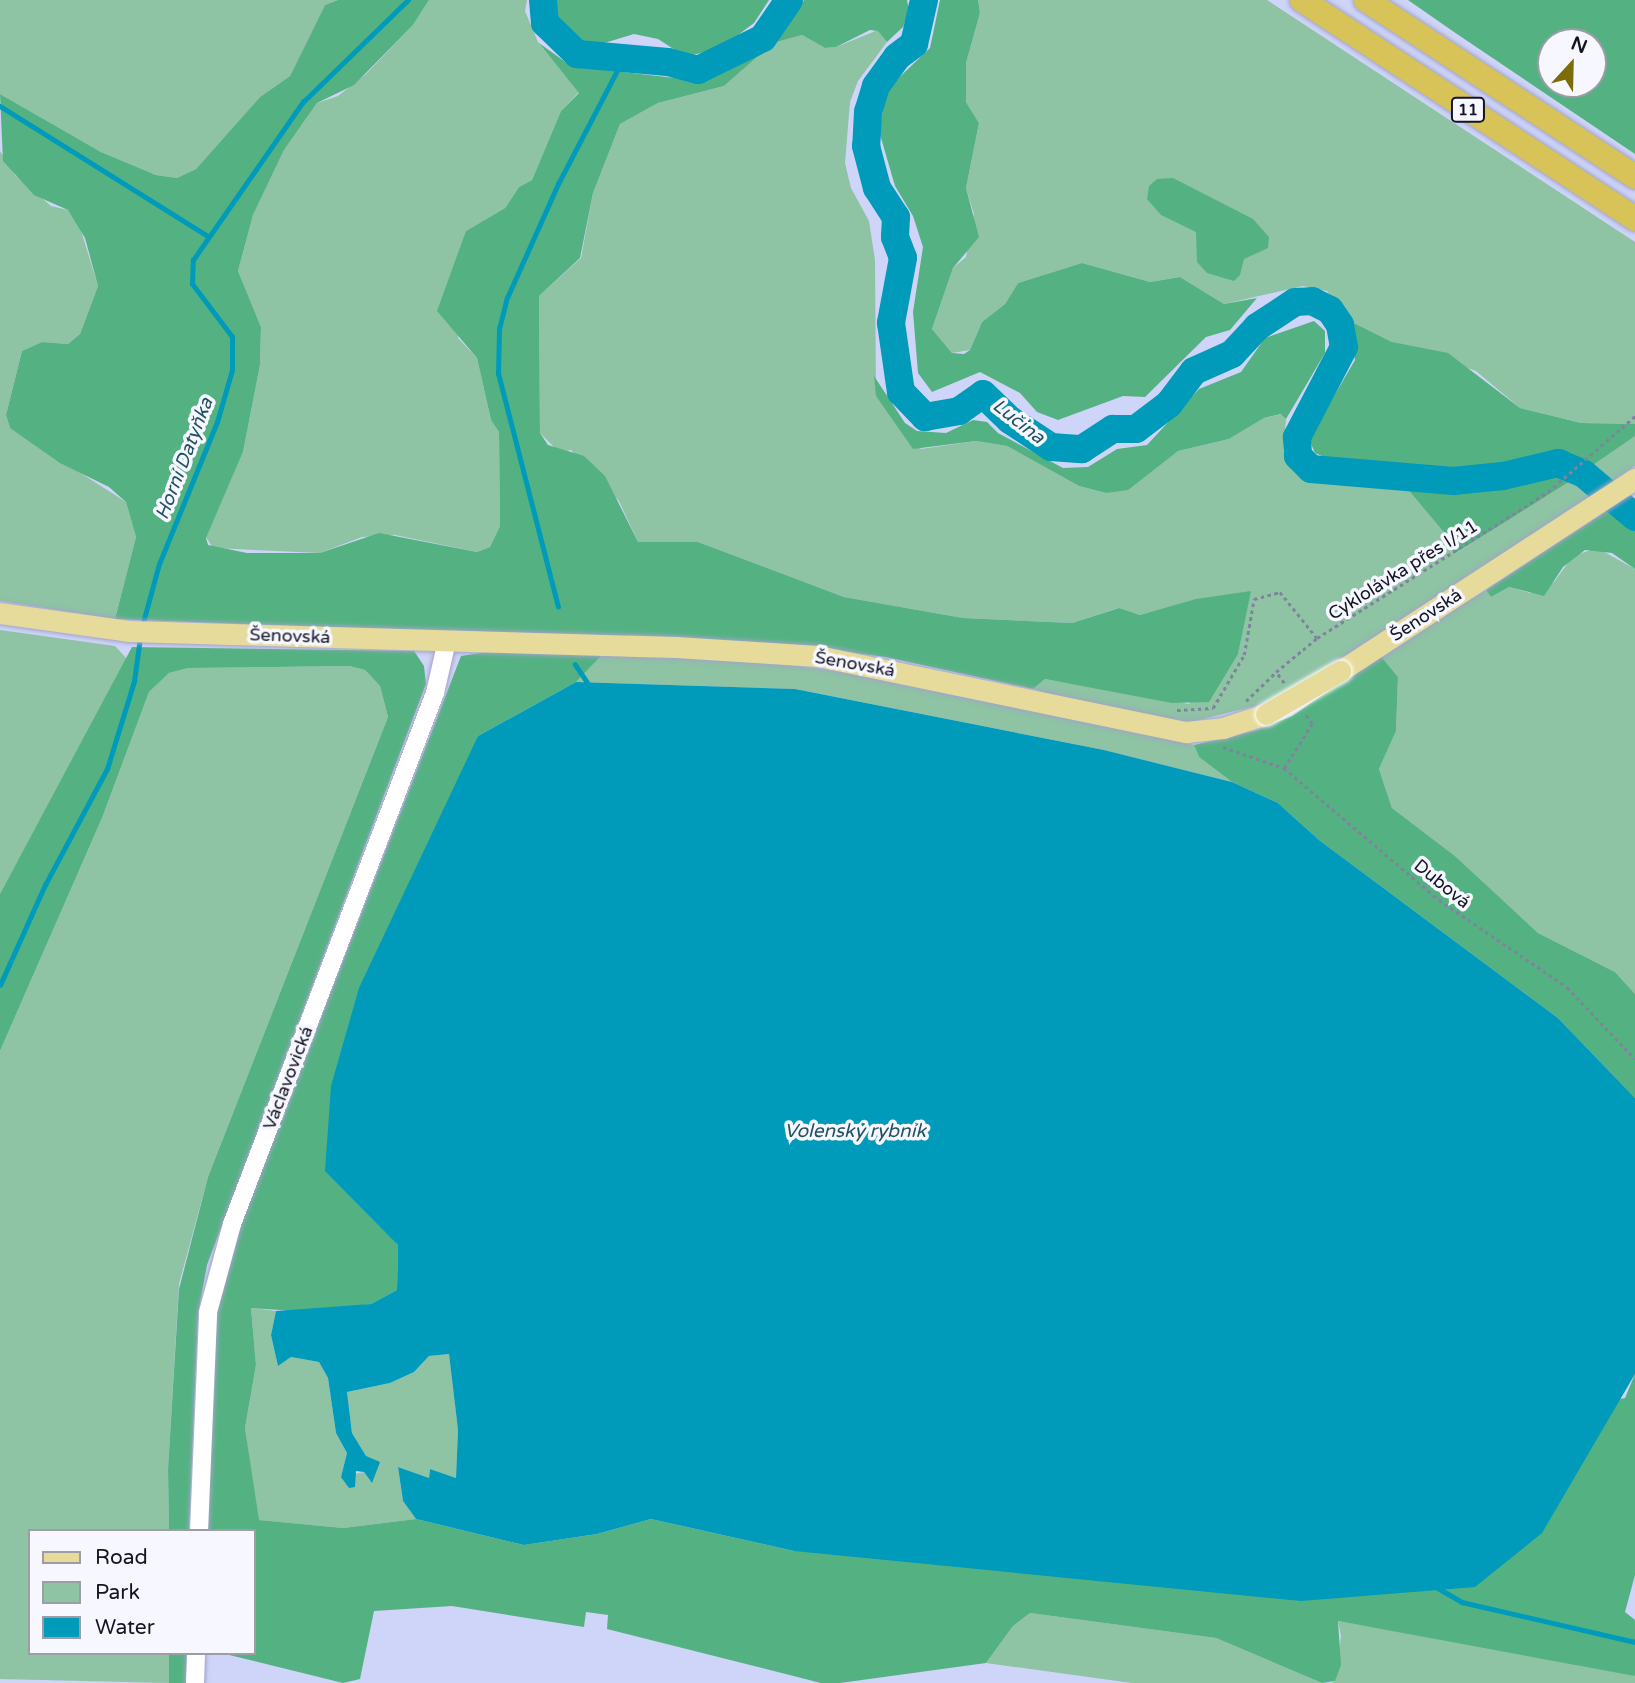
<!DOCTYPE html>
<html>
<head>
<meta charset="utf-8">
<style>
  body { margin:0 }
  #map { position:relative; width:1635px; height:1683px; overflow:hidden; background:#cfd4f9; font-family:"Varela Round",sans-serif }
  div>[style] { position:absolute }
  .green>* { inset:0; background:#8ec3a4 }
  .forest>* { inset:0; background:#54b282 }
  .water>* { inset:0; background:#009aba }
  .stream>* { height:4.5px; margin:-2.25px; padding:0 2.25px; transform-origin:2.25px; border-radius:2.25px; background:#009aba }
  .river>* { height:28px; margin:-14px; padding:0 14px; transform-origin:14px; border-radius:14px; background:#009aba }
  .path>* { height:2.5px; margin-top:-1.25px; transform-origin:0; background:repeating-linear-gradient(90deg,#80839e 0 3.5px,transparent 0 7px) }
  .roads { filter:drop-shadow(0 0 2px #a0a5c8) drop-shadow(0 0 2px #a0a5c8) }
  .minor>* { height:18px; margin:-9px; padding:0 9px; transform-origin:9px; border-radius:9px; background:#fff }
  .major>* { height:21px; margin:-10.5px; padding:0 10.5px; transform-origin:10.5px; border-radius:10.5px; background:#e7db9b }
  .highway>* { height:24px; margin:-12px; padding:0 12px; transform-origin:12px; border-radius:12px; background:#d7c358 }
  .bridges { filter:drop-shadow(0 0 2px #fff) drop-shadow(0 0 2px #fff) }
  .major-bridge>* { height:21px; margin:-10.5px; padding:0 10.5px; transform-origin:10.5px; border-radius:10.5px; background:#e7db9b }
  span { translate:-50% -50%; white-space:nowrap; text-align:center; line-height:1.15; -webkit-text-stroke:7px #f6f7ff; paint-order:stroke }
  .shield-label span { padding:2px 5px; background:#f6f7ff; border:2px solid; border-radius:5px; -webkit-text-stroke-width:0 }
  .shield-label { font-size:16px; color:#141522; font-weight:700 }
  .street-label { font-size:18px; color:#141522 }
  .water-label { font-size:19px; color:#215361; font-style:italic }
  .legend { position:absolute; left:28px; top:1529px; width:228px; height:126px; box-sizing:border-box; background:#f6f7ff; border:2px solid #9c9da7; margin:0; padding:9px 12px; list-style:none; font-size:21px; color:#141522 }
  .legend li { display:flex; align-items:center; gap:14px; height:35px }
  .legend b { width:35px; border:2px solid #9c9da7 }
  .north { position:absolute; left:1537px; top:28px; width:70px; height:70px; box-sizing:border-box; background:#f6f7ff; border:2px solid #9c9da7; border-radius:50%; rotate:22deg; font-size:19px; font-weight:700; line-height:28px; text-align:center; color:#141522 }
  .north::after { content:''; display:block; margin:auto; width:24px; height:32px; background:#7d6d09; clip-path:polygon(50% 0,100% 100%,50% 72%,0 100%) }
</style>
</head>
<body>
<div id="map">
  <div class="green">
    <i style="clip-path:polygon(0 0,338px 0,325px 5px,290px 76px,260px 97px,196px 169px,177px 178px,156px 175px,101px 152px,0 94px)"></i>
    <i style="clip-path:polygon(429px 0,527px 0,525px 11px,538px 42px,579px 92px,561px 111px,532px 180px,519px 187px,505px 208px,466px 231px,458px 338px,477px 358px,491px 420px,499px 432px,500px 526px,490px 547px,477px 552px,395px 535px,362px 537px,320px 553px,213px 548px,206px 537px,243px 452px,260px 365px,261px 327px,238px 271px,253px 215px,284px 150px,317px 103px,338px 96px,366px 74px,413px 25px)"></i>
    <i style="clip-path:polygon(978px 0,1267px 0,1635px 242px,1635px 424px,1581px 423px,1520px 408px,1476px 371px,1392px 342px,1348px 320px,1327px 291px,1303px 286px,1224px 304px,1180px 277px,1150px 282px,1082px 263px,1018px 283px,1005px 304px,982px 322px,970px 350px,952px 353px,932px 329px,953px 268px,966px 257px,974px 214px,966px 188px,979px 123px,966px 102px,966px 63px,980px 13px)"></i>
    <i style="clip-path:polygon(878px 30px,887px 42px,858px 81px,850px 102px,845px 163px,851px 188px,869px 221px,875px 260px,876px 396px,921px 449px,976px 441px,1007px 446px,1079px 486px,1106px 493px,1178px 451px,1229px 439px,1264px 418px,1282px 414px,1286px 419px,1283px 452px,1297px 471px,1312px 478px,1405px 486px,1447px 536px,1455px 554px,1635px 436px,1635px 466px,1357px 651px,1271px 702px,1195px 721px,1177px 722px,1090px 706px,1033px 689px,1045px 679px,1189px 704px,1238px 654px,1245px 615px,1162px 609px,1140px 615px,1118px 608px,1072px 623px,963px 618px,844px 597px,698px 542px,638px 542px,619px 501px,571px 450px,559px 452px,540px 433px,539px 296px,581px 258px,593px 193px,620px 124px,658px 103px,724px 86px,773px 43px,802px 35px,825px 48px,836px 47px)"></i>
    <i style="clip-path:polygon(0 151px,15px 175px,51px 206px,68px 210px,79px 224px,98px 286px,80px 334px,68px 344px,42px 342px,22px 351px,6px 415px,10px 428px,126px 502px,136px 537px,115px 619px,0 601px)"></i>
    <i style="clip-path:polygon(1597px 548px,1635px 569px,1635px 994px,1615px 972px,1538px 933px,1455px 856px,1392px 808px,1379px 769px,1396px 731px,1398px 677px,1380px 655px,1486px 590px,1491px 597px,1509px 587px,1530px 593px,1554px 582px,1573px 556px)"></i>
    <i style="clip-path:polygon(0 630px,115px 646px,127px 659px,0 894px)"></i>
    <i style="clip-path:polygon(602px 655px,750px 660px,888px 678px,1194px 745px,1199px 757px,1232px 782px,1104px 750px,795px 689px,576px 682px)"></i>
    <i style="clip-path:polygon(349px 666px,365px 670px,380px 686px,388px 717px,208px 1177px,179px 1284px,168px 1469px,169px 1531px,30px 1531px,30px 1653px,169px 1653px,169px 1683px,0 1679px,0 1051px,102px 818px,149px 692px,169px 673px,188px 668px)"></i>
    <i style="clip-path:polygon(251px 1308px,276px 1311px,271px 1335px,278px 1366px,291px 1357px,319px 1362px,328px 1378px,336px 1433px,347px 1453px,341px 1477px,364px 1472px,371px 1482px,366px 1456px,352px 1433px,347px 1392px,390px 1383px,414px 1372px,429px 1356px,449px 1354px,458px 1430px,456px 1478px,430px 1469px,429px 1478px,398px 1467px,403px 1501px,416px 1519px,343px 1528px,258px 1520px,245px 1428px,256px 1365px)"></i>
    <i style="clip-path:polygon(1030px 1613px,1216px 1638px,1322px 1683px,1132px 1683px,986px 1663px,1013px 1626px)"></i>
    <i style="clip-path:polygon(1338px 1621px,1616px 1669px,1635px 1676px,1635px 1683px,1330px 1683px,1335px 1681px,1341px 1636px)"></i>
  </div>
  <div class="forest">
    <i style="clip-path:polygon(338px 0,429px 0,413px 25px,354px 85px,317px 103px,284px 150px,253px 215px,238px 271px,261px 327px,260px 365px,243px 452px,206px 538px,208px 545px,247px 553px,320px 553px,379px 533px,477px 552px,490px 547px,500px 526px,499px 432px,491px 420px,477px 358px,437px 311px,466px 231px,505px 208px,519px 187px,532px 180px,561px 111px,579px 93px,539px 43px,571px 66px,701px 81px,773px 43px,804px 0,907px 0,909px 11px,903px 27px,887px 42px,878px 31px,870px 30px,836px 47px,825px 48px,802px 35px,773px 43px,724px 86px,658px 103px,620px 124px,593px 193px,580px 258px,539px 296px,540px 433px,548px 445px,584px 456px,605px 476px,638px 542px,698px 542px,844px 597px,963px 618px,1072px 623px,1119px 608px,1140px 615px,1196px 599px,1251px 591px,1238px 654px,1209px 702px,1172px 703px,1045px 679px,1033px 689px,885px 657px,794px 645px,115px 619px,136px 537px,126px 502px,109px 487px,60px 463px,10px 428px,6px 415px,22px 351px,42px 342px,68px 344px,80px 334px,98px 286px,85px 238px,68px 210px,34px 195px,3px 161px,0 94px,101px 152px,156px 175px,177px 178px,196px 169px,260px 97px,290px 76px,325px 5px)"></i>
    <i style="clip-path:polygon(554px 0,769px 0,754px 23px,722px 47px,686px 57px,658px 39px,634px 34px,601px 44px,578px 43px,554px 22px)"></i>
    <i style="clip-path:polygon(940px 0,978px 0,980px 13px,966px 63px,966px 102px,979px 123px,966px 188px,979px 237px,953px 268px,932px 329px,952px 353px,964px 354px,970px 350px,982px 322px,1005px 304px,1018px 283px,1082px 263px,1150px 282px,1180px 277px,1224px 304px,1257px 298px,1230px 330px,1206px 337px,1145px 397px,1123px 396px,1058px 420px,1037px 412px,1020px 393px,980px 372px,932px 392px,918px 373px,913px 312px,923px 247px,913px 216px,895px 186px,879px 131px,887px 89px,930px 48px)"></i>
    <i style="clip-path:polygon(evenodd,1408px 0,1635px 0,1635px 154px,1454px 32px,1408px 0,1551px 42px,1593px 42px,1593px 84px,1551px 84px,1551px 42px)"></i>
    <i style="clip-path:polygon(1173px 178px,1253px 219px,1269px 237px,1268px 248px,1244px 259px,1240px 275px,1234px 281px,1207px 273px,1197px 262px,1196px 232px,1161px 215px,1147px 199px,1149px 186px,1157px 179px)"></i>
    <i style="clip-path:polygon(1348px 320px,1392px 342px,1448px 353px,1520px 408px,1581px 423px,1635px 424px,1635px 436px,1584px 471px,1556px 459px,1474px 476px,1334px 461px,1315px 453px,1309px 439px,1355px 360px)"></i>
    <i style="clip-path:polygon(1314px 321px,1325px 331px,1325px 353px,1286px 419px,1281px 414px,1264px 418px,1229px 439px,1178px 451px,1128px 490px,1106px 493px,1079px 486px,1007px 446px,976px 441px,913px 449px,876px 396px,874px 376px,905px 423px,917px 431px,946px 433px,973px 420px,987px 422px,998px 433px,1063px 468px,1088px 467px,1117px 449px,1147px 445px,1199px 389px,1241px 372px,1265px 338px)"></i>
    <i style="clip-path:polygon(1558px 467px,1578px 476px,1454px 554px,1447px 536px,1405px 486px,1453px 487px)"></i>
    <i style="clip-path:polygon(1609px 509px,1635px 528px,1635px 569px,1612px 553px,1585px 550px,1563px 567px,1544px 596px,1509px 587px,1491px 597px,1486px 590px)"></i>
    <i style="clip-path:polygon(132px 647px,414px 651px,424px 666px,426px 684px,207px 1265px,198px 1314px,189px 1531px,169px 1531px,168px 1469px,179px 1289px,208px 1177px,388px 717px,380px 686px,365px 670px,349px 666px,188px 668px,169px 673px,149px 692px,102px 818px,0 1051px,0 894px)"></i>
    <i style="clip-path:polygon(505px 649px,602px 655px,576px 682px,478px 736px,376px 1219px,398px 1245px,397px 1290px,371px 1304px,309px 1312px,251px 1308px,256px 1365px,245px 1428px,259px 1520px,343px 1528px,416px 1519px,524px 1545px,597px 1534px,651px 1519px,794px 1551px,1625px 1398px,1635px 1374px,1635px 1575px,1625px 1612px,1635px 1620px,1635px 1676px,1338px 1621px,1341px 1665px,1335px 1681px,1322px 1683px,1216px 1638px,1030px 1613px,1013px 1626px,986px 1663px,840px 1683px,821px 1683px,607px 1629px,608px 1615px,586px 1612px,584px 1627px,452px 1606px,374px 1611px,360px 1679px,343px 1683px,221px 1653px,254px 1653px,254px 1531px,208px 1531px,212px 1348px,217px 1304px,237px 1235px,461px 656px)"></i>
    <i style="clip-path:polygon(1380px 655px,1398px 677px,1396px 731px,1379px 769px,1392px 808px,1455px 856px,1538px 933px,1615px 972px,1635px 994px,1635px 1098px,1558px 1018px,1319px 840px,1278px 803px,1232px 782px,1199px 757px,1194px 745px,1258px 730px,1292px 716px)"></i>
    <i style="clip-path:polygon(169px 1653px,188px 1653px,187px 1683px,169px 1683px)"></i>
  </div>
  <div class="water">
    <i style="clip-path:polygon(576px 682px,795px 689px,1104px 750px,1232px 782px,1278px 803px,1319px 840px,1558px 1018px,1635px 1098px,1635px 1374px,1542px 1533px,1475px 1587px,1301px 1601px,794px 1551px,651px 1519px,597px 1534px,524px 1545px,416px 1519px,403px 1501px,398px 1467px,429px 1478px,430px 1469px,456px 1478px,458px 1430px,449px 1354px,429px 1356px,414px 1372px,390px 1383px,347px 1392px,352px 1433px,366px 1456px,380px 1462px,372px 1483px,364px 1472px,356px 1471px,355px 1487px,349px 1488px,341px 1477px,347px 1453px,336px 1433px,328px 1378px,319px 1362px,291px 1357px,278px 1366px,271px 1335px,276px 1311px,371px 1304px,397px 1290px,398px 1245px,325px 1171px,331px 1086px,359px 988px,478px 736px)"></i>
  </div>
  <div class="stream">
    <i style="left:0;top:106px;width:245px;rotate:32deg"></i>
    <i style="left:558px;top:607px;width:241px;rotate:-104.4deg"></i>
    <i style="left:498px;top:374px;width:45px;rotate:-88.7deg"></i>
    <i style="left:499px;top:329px;width:32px;rotate:-76deg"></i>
    <i style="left:507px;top:298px;width:125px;rotate:-65.9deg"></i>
    <i style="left:558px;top:184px;width:143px;rotate:-62.5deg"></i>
    <i style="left:142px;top:626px;width:64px;rotate:-74.7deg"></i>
    <i style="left:159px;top:564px;width:153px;rotate:-67.8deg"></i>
    <i style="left:217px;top:422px;width:54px;rotate:-73.9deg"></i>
    <i style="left:232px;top:370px;width:33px;rotate:-90deg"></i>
    <i style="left:232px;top:337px;width:66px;rotate:-127deg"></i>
    <i style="left:192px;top:284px;width:24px;rotate:-88deg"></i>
    <i style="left:193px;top:260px;width:193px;rotate:-55.2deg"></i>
    <i style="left:303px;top:102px;width:146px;rotate:-44.2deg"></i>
    <i style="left:575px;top:664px;width:27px;rotate:56deg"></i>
    <i style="left:0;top:985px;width:110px;rotate:-65.8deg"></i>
    <i style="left:45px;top:885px;width:132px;rotate:-61.9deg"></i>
    <i style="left:107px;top:769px;width:92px;rotate:-72.9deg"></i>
    <i style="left:134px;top:681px;width:43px;rotate:-82.1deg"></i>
    <i style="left:1438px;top:1588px;width:28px;rotate:30deg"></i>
    <i style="left:1462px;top:1602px;width:178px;rotate:13deg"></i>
  </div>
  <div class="river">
    <i style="left:543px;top:0;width:23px;rotate:85deg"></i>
    <i style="left:545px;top:23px;width:45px;rotate:44.1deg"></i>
    <i style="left:577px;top:54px;width:91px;rotate:5deg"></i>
    <i style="left:668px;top:62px;width:31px;rotate:15deg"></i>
    <i style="left:698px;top:70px;width:72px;rotate:-26.2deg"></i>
    <i style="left:763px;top:38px;width:46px;rotate:-55.6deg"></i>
    <i style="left:924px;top:0;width:45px;rotate:102.8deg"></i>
    <i style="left:914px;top:44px;width:21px;rotate:143deg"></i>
    <i style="left:897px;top:57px;width:36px;rotate:126deg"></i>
    <i style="left:876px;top:86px;width:27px;rotate:107deg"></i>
    <i style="left:868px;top:112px;width:34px;rotate:93deg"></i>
    <i style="left:866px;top:146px;width:43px;rotate:75.3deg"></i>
    <i style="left:877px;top:188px;width:35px;rotate:57deg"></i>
    <i style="left:896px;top:217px;width:20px;rotate:93deg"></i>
    <i style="left:895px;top:237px;width:22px;rotate:69deg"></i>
    <i style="left:903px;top:258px;width:66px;rotate:100.5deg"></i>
    <i style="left:891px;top:323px;width:70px;rotate:81.8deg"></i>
    <i style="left:901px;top:392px;width:35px;rotate:46deg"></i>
    <i style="left:925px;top:417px;width:35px;rotate:-10deg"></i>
    <i style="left:959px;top:411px;width:29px;rotate:-35deg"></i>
    <i style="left:983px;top:394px;width:37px;rotate:44deg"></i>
    <i style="left:1010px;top:420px;width:49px;rotate:33.4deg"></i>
    <i style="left:1051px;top:447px;width:31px;rotate:4deg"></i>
    <i style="left:1082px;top:449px;width:37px;rotate:-33deg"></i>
    <i style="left:1113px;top:429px;width:23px"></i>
    <i style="left:1136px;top:429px;width:41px;rotate:-37.1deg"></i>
    <i style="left:1169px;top:404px;width:41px;rotate:-52.9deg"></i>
    <i style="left:1194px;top:371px;width:42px;rotate:-24.1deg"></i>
    <i style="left:1232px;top:354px;width:37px;rotate:-47deg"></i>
    <i style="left:1257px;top:327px;width:45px;rotate:-33.3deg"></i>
    <i style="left:1295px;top:302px;width:17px;rotate:-3deg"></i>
    <i style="left:1312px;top:301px;width:20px;rotate:27deg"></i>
    <i style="left:1330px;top:310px;width:18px;rotate:56deg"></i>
    <i style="left:1340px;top:325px;width:22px;rotate:80deg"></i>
    <i style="left:1344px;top:347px;width:102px;rotate:117.6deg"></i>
    <i style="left:1297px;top:437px;width:19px;rotate:87deg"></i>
    <i style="left:1298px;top:456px;width:18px;rotate:45deg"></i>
    <i style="left:1311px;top:469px;width:143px;rotate:4.8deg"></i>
    <i style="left:1453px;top:481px;width:50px;rotate:-5.7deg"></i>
    <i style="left:1503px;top:476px;width:57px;rotate:-13.3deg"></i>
    <i style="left:1558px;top:463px;width:28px;rotate:23deg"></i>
    <i style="left:1584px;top:474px;width:67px;rotate:40.1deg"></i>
  </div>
  <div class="path">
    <i style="left:1284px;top:683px;width:14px;rotate:-126deg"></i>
    <i style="left:1276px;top:672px;width:53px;rotate:-39.7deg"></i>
    <i style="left:1246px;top:701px;width:42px;rotate:-44deg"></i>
    <i style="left:1177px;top:710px;width:36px;rotate:-3deg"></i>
    <i style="left:1213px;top:708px;width:61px;rotate:-59.7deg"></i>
    <i style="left:1244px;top:655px;width:57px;rotate:-79.9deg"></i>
    <i style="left:1254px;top:599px;width:27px;rotate:-15deg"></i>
    <i style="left:1280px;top:592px;width:59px;rotate:51.2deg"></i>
    <i style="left:1317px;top:638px;width:273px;rotate:-32.3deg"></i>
    <i style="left:1548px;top:492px;width:116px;rotate:-41.1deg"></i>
    <i style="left:1223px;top:747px;width:65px;rotate:19deg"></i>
    <i style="left:1284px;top:768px;width:204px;rotate:40.4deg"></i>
    <i style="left:1439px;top:900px;width:155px;rotate:34.2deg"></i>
    <i style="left:1567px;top:987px;width:99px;rotate:46.6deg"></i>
    <i style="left:1284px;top:768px;width:52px;rotate:-57.5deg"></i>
    <i style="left:1312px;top:724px;width:12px;rotate:-125deg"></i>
  </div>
  <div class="roads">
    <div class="minor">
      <i style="left:199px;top:1531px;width:219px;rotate:-87.6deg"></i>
      <i style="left:208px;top:1312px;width:91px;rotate:-74.7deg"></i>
      <i style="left:232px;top:1224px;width:568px;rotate:-69.08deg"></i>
      <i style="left:435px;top:693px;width:53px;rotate:-77deg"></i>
      <i style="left:195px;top:1683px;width:30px;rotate:-88deg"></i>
    </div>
    <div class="major">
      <i style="left:0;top:613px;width:130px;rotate:7.9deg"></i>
      <i style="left:129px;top:631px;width:547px;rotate:1.68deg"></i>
      <i style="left:676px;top:647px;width:142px;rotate:3.6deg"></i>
      <i style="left:818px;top:656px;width:376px;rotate:11.7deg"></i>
      <i style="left:1186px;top:732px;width:37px;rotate:-6deg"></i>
      <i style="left:1223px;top:728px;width:45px;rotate:-18deg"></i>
      <i style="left:1340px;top:671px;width:352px;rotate:-33.1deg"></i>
    </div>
    <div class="highway">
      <i style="left:1302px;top:0;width:399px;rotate:33.3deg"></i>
      <i style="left:1366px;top:0;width:322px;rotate:33.3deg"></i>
    </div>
  </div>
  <div class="bridges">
    <div class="major-bridge">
      <i style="left:1266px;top:714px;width:86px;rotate:-30.2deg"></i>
    </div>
  </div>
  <div class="shield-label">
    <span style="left:1468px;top:110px">11</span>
  </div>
  <div class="street-label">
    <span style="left:1403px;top:570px;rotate:-32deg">Cyklolávka přes I/11</span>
    <span style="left:1426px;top:615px;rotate:-33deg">Šenovská</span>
    <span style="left:290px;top:636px;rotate:2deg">Šenovská</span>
    <span style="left:855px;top:664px;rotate:10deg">Šenovská</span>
    <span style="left:1442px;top:884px;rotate:39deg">Dubová</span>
    <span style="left:288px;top:1078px;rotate:-69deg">Václavovická</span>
  </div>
  <div class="water-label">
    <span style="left:1018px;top:422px;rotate:38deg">Lučina</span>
    <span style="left:185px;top:459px;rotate:-69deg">Horní Datyňka</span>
    <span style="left:855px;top:1132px">Volenský rybník</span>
  </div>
  <ul class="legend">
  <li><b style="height:9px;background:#e7db9b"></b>Road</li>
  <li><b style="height:19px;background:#8ec3a4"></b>Park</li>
  <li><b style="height:19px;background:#009aba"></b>Water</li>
  </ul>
  <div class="north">N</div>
</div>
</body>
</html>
